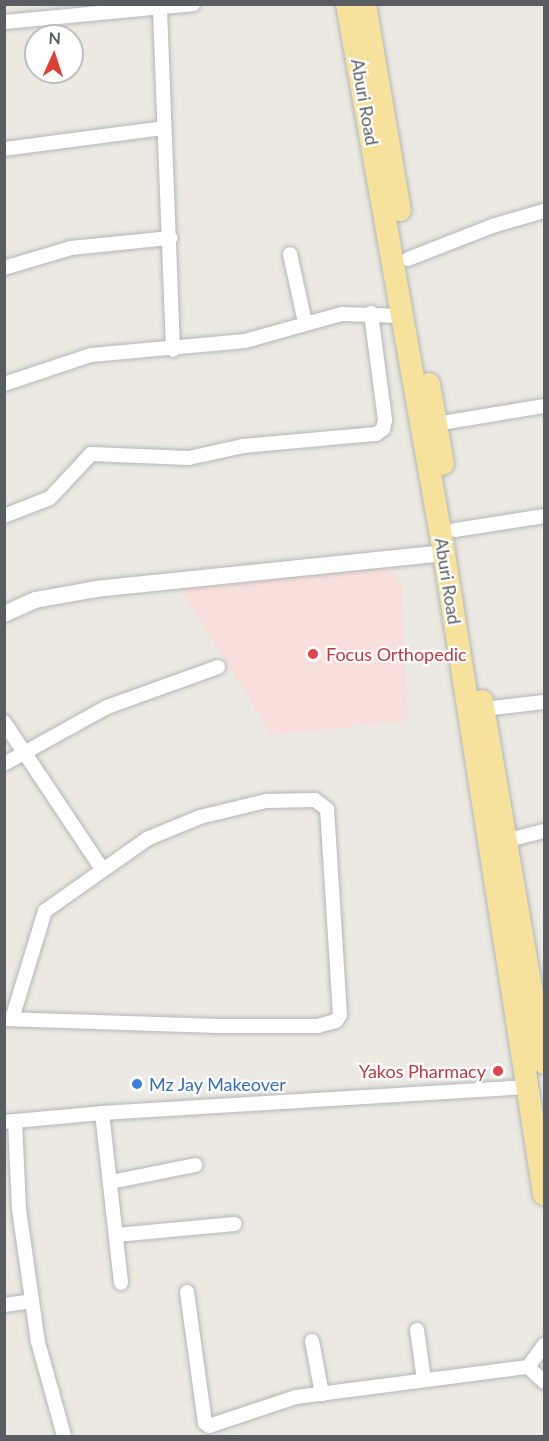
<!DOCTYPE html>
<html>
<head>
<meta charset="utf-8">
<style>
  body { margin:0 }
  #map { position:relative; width:549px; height:1441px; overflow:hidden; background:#ebe9e1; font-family:Lato,sans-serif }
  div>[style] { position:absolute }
  .medical>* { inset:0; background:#f8dfdc }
  .roads { filter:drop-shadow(0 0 2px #b3b6ba) drop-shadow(0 0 2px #b3b6ba) }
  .minor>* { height:14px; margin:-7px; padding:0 7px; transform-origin:7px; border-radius:7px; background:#fff }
  .tertiary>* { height:16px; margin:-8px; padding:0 8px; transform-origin:8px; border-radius:8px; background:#fff }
  .trunk>* { height:22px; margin:-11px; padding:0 11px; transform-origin:11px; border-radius:11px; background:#f6e29c }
  .dots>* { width:16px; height:16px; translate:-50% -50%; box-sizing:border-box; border:3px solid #fff; border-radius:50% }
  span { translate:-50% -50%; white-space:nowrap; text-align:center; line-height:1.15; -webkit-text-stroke:4.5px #fff; paint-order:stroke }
  .street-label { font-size:18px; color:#595c60 }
  .health-label { font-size:18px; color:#be3a42 }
  .left { translate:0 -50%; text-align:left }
  .right { translate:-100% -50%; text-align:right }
  .shop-label { font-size:18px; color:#366cbe }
  .frame { position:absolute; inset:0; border:6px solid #595c60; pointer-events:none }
  .north { position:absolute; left:24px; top:24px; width:60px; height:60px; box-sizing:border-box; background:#fff; border:2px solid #bdbebf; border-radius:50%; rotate:3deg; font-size:16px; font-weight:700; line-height:24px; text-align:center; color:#595c60 }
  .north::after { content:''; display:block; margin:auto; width:21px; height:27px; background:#db4137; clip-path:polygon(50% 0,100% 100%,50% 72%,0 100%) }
</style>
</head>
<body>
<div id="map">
  <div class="medical">
    <i style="clip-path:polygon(385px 567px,402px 583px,408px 721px,272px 735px,179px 587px)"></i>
  </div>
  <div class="roads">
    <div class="minor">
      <i style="left:160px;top:10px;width:340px;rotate:87.8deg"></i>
      <i style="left:4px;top:22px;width:190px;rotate:-5.4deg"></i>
      <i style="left:4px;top:149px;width:161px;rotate:-7.5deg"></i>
      <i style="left:290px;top:254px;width:70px;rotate:77.6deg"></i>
      <i style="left:408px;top:259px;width:90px;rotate:-21.4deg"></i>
      <i style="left:492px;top:226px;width:54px;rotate:-16.1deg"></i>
      <i style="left:4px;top:268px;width:70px;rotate:-16.6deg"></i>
      <i style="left:71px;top:248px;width:100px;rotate:-5.8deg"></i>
      <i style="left:4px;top:384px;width:92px;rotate:-18.4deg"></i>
      <i style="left:91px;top:355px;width:155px;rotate:-5.2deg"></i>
      <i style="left:245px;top:341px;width:101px;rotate:-15.6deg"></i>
      <i style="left:342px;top:314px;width:60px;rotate:1.9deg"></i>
      <i style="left:436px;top:424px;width:109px;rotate:-9.5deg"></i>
      <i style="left:4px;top:516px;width:49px;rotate:-21.4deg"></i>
      <i style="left:50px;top:498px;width:60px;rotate:-47deg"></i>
      <i style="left:91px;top:454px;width:98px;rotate:2.3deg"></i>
      <i style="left:189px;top:458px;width:55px;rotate:-12.5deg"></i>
      <i style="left:243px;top:446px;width:134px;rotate:-5.2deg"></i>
      <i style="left:376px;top:434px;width:9px;rotate:-36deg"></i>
      <i style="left:383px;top:429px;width:9px;rotate:-77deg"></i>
      <i style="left:385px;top:420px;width:108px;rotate:-97.5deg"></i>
      <i style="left:455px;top:530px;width:90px;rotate:-8.9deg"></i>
      <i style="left:484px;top:709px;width:60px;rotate:-6.7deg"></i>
      <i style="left:4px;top:722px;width:177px;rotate:56.3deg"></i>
      <i style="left:4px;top:764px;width:118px;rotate:-29deg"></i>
      <i style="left:107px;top:707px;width:118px;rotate:-19.8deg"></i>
      <i style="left:508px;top:840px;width:37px;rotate:-14deg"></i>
      <i style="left:4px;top:1019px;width:214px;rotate:1.9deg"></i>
      <i style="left:218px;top:1026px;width:100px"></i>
      <i style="left:318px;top:1026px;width:19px;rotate:-16deg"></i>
      <i style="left:336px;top:1021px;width:7px;rotate:-56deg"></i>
      <i style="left:340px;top:1015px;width:206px;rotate:-93.6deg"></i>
      <i style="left:327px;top:809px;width:15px;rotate:-143deg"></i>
      <i style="left:315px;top:800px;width:49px;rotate:178.8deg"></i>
      <i style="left:266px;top:801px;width:68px;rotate:166.4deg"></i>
      <i style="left:200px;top:817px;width:57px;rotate:157.5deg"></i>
      <i style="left:147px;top:839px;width:125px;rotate:144.8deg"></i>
      <i style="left:45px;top:911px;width:113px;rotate:107deg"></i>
      <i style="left:102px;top:1113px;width:171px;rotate:83.6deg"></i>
      <i style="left:15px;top:1121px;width:88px;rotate:87.4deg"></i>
      <i style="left:19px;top:1209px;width:134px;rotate:81.9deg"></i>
      <i style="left:38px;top:1342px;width:98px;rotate:74.5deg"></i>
      <i style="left:4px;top:1122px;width:98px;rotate:-5.2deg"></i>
      <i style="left:102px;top:1113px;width:428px;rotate:-3.5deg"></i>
      <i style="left:111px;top:1182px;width:86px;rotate:-11.4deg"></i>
      <i style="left:116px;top:1235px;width:119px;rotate:-5.3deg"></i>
      <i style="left:187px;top:1292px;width:132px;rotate:82.2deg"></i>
      <i style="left:205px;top:1423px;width:5px;rotate:37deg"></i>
      <i style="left:209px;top:1426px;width:92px;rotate:-18.4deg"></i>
      <i style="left:296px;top:1397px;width:234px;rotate:-7.4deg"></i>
      <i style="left:4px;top:1305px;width:28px;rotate:-8deg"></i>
      <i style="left:417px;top:1330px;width:50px;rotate:82deg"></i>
      <i style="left:312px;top:1341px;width:54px;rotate:79.3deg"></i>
      <i style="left:544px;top:1345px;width:27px;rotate:126deg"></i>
      <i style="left:528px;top:1367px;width:22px;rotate:43deg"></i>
    </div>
    <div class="tertiary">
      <i style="left:4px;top:614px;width:34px;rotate:-24deg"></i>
      <i style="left:35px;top:600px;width:62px;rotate:-10.2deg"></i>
      <i style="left:96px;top:589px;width:350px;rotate:-5.9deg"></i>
    </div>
    <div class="trunk">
      <i style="left:347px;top:4px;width:558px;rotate:79.98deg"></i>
      <i style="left:444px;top:553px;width:649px;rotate:81.13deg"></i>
      <i style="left:365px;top:4px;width:209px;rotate:80.4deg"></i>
      <i style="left:429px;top:384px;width:81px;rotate:80.1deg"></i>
      <i style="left:482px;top:701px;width:367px;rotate:80.3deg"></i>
    </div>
  </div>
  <div class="dots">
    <i style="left:313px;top:654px;background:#e0444e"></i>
    <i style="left:498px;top:1071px;background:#e0444e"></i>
    <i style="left:137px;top:1084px;background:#3f7fe0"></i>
  </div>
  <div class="street-label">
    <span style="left:365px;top:102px;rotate:80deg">Aburi Road</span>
    <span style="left:448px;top:581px;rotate:81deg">Aburi Road</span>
  </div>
  <div class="health-label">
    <span class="left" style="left:326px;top:654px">Focus Orthopedic</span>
    <span class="right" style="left:486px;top:1071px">Yakos Pharmacy</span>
  </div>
  <div class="shop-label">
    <span class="left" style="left:149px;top:1084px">Mz Jay Makeover</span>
  </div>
  <div class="frame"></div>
  <div class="north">N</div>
</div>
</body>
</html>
